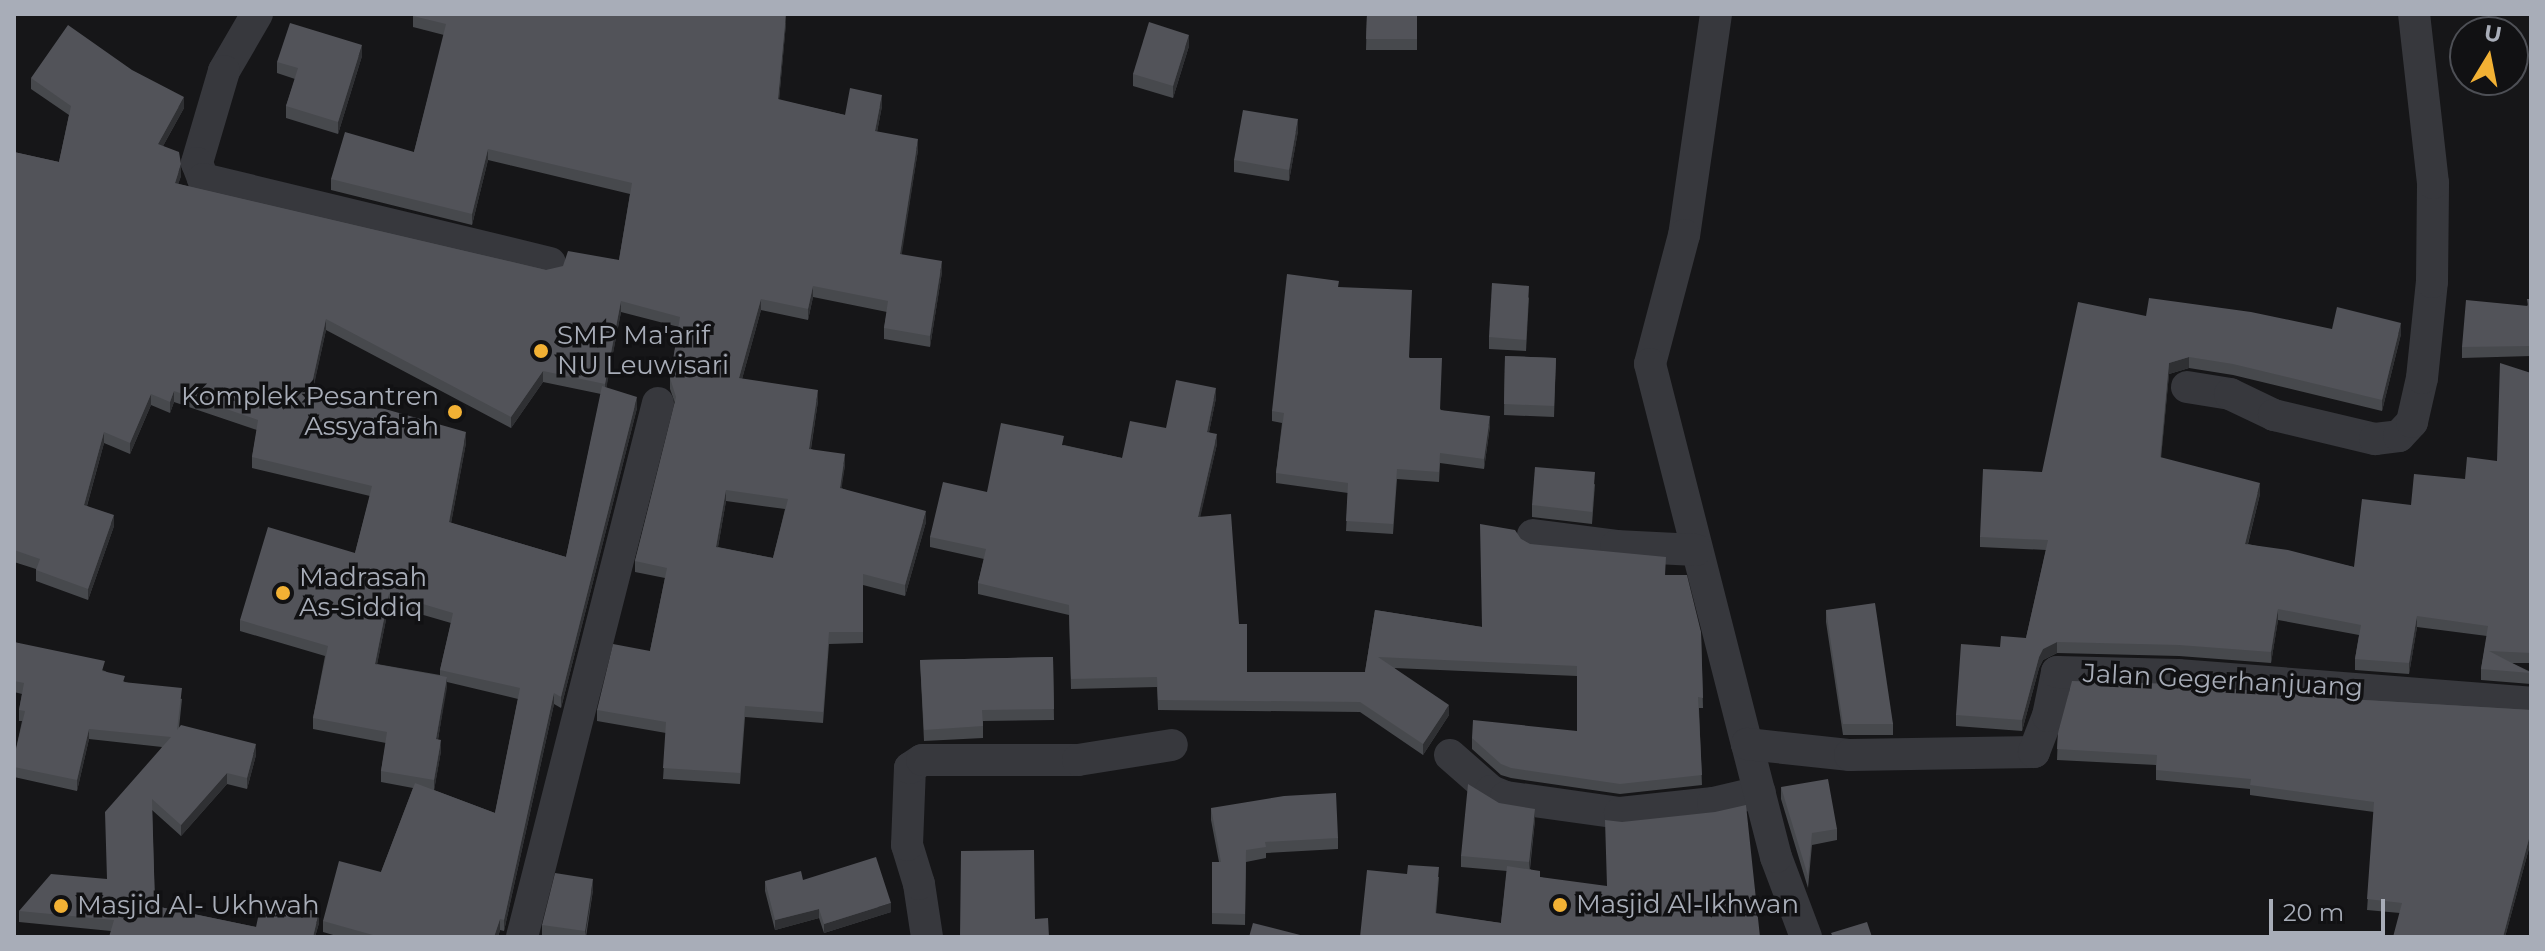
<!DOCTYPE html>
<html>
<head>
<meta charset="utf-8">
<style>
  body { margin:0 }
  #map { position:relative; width:2545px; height:951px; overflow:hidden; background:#161618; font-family:Montserrat,sans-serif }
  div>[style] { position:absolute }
  .street>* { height:32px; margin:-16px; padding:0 16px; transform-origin:16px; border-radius:16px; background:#37383d }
  .wall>* { inset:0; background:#47494d }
  .shaded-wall>* { inset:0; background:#2f3033 }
  .building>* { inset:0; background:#525359 }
  .dots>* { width:22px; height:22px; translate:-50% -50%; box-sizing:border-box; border:4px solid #111113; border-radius:50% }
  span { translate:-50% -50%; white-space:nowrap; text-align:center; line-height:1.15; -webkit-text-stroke:7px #111113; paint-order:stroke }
  .poi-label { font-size:26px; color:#a8adb8 }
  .left { translate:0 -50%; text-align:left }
  .right { translate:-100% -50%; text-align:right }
  .street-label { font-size:26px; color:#a8adb8 }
  .frame { position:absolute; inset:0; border:16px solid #a8adb8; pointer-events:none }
  .north { position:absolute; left:2449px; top:16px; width:80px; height:80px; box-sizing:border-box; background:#111113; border:2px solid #4d4f55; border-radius:50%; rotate:10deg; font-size:22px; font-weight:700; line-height:32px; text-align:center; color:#a8adb8 }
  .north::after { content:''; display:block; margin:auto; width:28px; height:36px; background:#f2b134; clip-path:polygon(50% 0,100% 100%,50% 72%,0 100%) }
  .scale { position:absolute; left:2269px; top:899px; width:116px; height:36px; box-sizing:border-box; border:4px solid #a8adb8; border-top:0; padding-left:10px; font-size:24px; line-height:28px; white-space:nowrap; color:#a8adb8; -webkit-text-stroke:6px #111113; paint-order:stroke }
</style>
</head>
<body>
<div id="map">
  <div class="street">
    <i style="left:257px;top:14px;width:66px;rotate:120.1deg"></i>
    <i style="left:224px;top:71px;width:96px;rotate:106.4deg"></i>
    <i style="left:197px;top:163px;width:17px;rotate:69deg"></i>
    <i style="left:203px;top:179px;width:357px;rotate:13.6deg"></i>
    <i style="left:1716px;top:14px;width:223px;rotate:98.2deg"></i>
    <i style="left:1684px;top:235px;width:133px;rotate:104.8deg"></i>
    <i style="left:1650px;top:364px;width:392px;rotate:75.7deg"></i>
    <i style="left:2187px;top:387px;width:44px;rotate:9.2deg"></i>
    <i style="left:2230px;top:394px;width:49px;rotate:25.5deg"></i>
    <i style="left:2274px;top:415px;width:104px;rotate:13.4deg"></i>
    <i style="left:2375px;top:439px;width:24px;rotate:-7deg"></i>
    <i style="left:2399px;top:436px;width:19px;rotate:-47deg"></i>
    <i style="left:2412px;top:422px;width:45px;rotate:-77.2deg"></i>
    <i style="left:2422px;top:378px;width:97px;rotate:-84.1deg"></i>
    <i style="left:2432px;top:282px;width:99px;rotate:-89.4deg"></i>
    <i style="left:2433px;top:183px;width:170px;rotate:-96.4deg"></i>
    <i style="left:1533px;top:535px;width:84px;rotate:7.5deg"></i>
    <i style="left:1616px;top:546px;width:80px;rotate:2.9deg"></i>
    <i style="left:1450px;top:755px;width:55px;rotate:41.3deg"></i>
    <i style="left:1491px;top:791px;width:16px;rotate:22deg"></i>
    <i style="left:1506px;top:797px;width:115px;rotate:8deg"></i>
    <i style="left:1620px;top:813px;width:94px;rotate:-6.1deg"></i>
    <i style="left:1713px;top:803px;width:48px;rotate:-13.2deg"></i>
    <i style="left:522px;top:937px;width:551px;rotate:-75.71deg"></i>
    <i style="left:927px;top:937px;width:54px;rotate:-98.6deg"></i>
    <i style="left:919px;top:884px;width:41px;rotate:-107.1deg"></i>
    <i style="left:907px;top:845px;width:77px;rotate:-87.8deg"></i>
    <i style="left:910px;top:768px;width:14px;rotate:-34deg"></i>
    <i style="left:922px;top:760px;width:156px"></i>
    <i style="left:1078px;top:760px;width:95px;rotate:-9.1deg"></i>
    <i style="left:1806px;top:937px;width:85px;rotate:-110.6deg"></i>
    <i style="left:1776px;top:857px;width:117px;rotate:-104.4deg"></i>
    <i style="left:1747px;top:744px;width:104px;rotate:6.1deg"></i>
    <i style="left:1850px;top:755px;width:184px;rotate:-0.9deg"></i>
    <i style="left:2034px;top:752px;width:39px;rotate:-69deg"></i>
    <i style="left:2048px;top:716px;width:45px;rotate:-78.4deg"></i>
    <i style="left:2057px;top:672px;width:121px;rotate:1.4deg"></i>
    <i style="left:2178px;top:675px;width:354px;rotate:4.5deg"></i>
  </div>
  <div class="wall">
    <i style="clip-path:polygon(evenodd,413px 14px,786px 23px,779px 100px,845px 115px,882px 106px,877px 132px,918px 150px,901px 255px,942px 272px,930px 347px,884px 339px,884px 328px,887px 312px,813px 297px,808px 320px,761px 310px,742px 379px,818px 401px,811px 449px,845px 465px,841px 488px,926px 522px,905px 596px,863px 585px,863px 643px,829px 644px,823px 723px,745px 717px,740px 784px,663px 779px,666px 733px,597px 721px,597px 710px,650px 651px,665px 578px,635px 572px,635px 561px,675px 403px,670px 389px,670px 378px,679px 327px,621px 312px,606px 388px,637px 408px,561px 708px,554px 704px,504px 931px,500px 930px,498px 937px,340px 937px,323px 932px,323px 921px,381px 872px,413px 788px,381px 782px,381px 771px,386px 743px,313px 729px,313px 718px,325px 656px,240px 631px,240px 620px,355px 553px,370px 496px,252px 468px,252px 457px,257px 430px,174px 402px,170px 413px,151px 405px,130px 454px,104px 443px,87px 506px,114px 526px,88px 600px,36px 581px,36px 569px,14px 562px,14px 152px,59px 162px,69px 115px,31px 89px,31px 78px,184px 108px,163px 146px,181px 176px,178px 184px,546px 270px,619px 260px,630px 194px,488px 160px,472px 225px,331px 190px,331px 179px,414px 152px,444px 35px,413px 27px,413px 14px,326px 330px,511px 428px,543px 382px,601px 394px,566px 557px,451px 523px,466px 443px,313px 388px,326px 330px,413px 14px,726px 501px,785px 509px,773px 558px,718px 547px,726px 501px,413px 14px,389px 605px,451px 623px,440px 670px,440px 675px,377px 664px,389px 605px,413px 14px,447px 682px,518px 699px,495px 813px,434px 790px,441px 751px,438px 740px,447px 682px)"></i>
    <i style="clip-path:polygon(1367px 14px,1417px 14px,1417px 50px,1366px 50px)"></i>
    <i style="clip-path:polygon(1189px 46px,1173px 98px,1133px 86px,1133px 74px)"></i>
    <i style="clip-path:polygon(362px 56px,338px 134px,286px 118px,286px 106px,295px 79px,277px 73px,277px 62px)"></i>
    <i style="clip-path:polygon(1298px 131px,1289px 181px,1234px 172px,1234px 160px)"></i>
    <i style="clip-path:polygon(1339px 287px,1410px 358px,1441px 410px,1490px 426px,1484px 469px,1440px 463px,1439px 482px,1397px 479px,1393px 534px,1346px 531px,1348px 493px,1276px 483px,1276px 473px,1282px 423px,1272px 421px,1272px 411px)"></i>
    <i style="clip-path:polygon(1529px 297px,1526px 351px,1489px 349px,1489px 337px)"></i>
    <i style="clip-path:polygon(2531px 299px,2531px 356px,2462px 358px,2462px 347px,2527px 306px)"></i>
    <i style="clip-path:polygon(2146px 316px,2401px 334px,2382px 411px,2233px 375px,2189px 368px,2169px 374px,2161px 458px,2260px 494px,2248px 544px,2354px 567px,2411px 505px,2465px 479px,2497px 461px,2531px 373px,2531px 663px,2512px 663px,2531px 672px,2531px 684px,2481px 680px,2481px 669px,2487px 636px,2417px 627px,2409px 674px,2355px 670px,2355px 659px,2359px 635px,2278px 620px,2271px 663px,2179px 656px,2057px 653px,2043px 660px,2039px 668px,2022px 731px,1956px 726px,1956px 715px,2000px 647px,2026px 638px,2046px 550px,1980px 547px,1980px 537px,2042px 472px)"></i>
    <i style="clip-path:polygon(1505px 356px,1556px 358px,1554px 417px,1504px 415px)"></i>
    <i style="clip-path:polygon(1216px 398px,1209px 432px,1217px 444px,1200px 516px,1239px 624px,1247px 672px,1365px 672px,1375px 610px,1482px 627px,1521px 539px,1530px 544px,1666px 575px,1701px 632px,1703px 708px,1699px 708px,1702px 785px,1620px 794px,1511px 778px,1501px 775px,1472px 749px,1472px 738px,1577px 731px,1577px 676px,1394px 668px,1449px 715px,1423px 755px,1360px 712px,1158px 710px,1157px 687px,1071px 689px,1069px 615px,978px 594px,978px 583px,984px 559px,930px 547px,930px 537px,987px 492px,1064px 445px,1122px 458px,1166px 428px)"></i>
    <i style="clip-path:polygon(1595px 484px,1592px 524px,1532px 517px,1532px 505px)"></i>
    <i style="clip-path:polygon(1826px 610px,1893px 724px,1893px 735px,1843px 735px,1826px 622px)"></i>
    <i style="clip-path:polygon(14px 642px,105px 671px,125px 682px,182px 699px,179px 728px,256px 755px,247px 789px,227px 784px,181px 836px,152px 810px,155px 906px,256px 927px,319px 923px,315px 937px,111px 931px,19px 922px,19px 911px,107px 879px,162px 747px,89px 739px,77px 791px,14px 777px,14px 758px,22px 721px,19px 721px,19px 710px,22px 694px,14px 692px)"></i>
    <i style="clip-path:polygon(1053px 657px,1054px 720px,983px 721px,983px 738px,924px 741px,920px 660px)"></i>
    <i style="clip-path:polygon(2348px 699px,2531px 710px,2531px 841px,2505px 937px,2400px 913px,2367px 910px,2374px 812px,2250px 795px,2250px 789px,2156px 780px,2156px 765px,2057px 760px,2058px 733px)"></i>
    <i style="clip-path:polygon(1781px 787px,1837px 829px,1837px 840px,1812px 845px,1808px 888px,1781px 799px)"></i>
    <i style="clip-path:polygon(1499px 803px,1535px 820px,1530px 869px,1540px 877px,1760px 937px,1360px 937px,1407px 874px,1439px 877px,1436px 914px,1501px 923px,1507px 871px,1461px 867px,1461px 856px)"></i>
    <i style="clip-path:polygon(1211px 808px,1338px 838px,1338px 849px,1266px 853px,1266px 858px,1246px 862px,1245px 925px,1212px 924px,1212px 862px,1219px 862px,1211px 820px)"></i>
    <i style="clip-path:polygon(803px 880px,891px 912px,824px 933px,819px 918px,775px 930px,765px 891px,765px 881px)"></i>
    <i style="clip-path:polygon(593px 890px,586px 937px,542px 936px,542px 925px)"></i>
  </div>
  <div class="shaded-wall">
    <i style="clip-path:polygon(786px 14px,786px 23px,778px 111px,778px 99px)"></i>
    <i style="clip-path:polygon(1189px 35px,1189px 46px,1173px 98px,1173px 86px)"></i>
    <i style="clip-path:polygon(362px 45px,362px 56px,338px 134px,338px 122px)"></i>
    <i style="clip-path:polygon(882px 95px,882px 106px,875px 142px,875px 131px)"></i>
    <i style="clip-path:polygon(184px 97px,184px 108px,158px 155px,158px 144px)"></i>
    <i style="clip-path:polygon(1298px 119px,1298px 131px,1289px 181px,1289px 170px)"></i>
    <i style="clip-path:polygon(918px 139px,918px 150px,900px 266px,900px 254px)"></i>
    <i style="clip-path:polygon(488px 149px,488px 160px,472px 225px,472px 214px)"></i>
    <i style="clip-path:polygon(181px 164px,181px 176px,175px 194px,175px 183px)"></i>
    <i style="clip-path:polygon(942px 261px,942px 272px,930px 347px,930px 336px)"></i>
    <i style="clip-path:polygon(813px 286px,813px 297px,808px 320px,808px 309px)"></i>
    <i style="clip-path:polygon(761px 299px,761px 310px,739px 390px,739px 378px)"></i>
    <i style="clip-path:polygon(621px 301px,621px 312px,605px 395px,605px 384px)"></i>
    <i style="clip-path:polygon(326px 319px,326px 330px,311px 399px,311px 388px)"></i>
    <i style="clip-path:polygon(2401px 323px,2401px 334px,2382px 411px,2382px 400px)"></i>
    <i style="clip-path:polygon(2189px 357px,2189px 368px,2169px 374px,2160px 468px,2169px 363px)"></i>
    <i style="clip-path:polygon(543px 371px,543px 382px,511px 428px,511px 417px)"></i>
    <i style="clip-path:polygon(1216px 388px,1216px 398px,1207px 442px,1207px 432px)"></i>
    <i style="clip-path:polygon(818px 390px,818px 401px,809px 460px,809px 449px)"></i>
    <i style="clip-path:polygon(174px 391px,174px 402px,170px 413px,170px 402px)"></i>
    <i style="clip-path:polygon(151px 394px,151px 405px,130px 454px,130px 443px)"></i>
    <i style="clip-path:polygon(637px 397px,637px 408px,561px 708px,561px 697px)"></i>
    <i style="clip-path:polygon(1490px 416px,1490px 426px,1484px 469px,1484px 459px)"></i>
    <i style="clip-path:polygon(104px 432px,104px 443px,84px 516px,84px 505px)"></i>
    <i style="clip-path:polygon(466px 432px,466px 443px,449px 534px,449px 522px)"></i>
    <i style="clip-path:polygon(1217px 434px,1217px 444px,1198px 527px,1198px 517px)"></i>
    <i style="clip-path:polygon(845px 454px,845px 465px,840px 499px,840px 488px)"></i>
    <i style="clip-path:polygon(2260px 483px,2260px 494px,2245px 555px,2245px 544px)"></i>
    <i style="clip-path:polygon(726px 490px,726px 501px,716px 558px,716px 547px)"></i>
    <i style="clip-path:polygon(926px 511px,926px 522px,905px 596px,905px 585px)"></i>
    <i style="clip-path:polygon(114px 515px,114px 526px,88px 600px,88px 589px)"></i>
    <i style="clip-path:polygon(389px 594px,389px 605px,375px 675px,375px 664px)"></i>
    <i style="clip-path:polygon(2278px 609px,2278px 620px,2271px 663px,2271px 652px)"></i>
    <i style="clip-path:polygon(2417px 616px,2417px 627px,2409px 674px,2409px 663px)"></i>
    <i style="clip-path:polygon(2057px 642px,2057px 653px,2043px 660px,2039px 668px,2022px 731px,2022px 720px,2039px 657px,2043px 649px)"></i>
    <i style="clip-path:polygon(447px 677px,447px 688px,436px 750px,436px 739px)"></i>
    <i style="clip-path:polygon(554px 693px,554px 704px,504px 931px,504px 920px)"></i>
    <i style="clip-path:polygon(1449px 705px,1449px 715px,1423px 755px,1423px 744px)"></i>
    <i style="clip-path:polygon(89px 729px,89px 739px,77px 791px,77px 780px)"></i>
    <i style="clip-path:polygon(441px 740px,441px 751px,434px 791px,434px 780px)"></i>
    <i style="clip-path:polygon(256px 744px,256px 755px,247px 789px,247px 778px)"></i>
    <i style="clip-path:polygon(227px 773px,227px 784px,181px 836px,181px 825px)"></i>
    <i style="clip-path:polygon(1535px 809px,1535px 820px,1529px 873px,1529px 862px)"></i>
    <i style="clip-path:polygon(2531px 831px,2531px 841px,2505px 937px,2503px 937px)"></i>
    <i style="clip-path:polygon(593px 879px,593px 890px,585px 937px,585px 931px)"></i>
    <i style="clip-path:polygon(891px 903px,891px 912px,824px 933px,824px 924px)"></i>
    <i style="clip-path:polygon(819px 909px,819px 918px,775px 930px,775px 920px)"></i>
    <i style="clip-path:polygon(319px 912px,319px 923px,315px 937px,313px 937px)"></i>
    <i style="clip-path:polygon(500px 919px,500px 930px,498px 937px,494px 937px)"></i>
  </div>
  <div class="building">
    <i style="clip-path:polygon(evenodd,413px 14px,786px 14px,778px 99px,845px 115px,850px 88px,882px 95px,875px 131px,918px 139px,900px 254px,942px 261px,930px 336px,884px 328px,888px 301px,813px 286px,808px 309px,761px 299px,739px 378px,818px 390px,809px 449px,845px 454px,840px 488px,926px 511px,905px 585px,863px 574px,863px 632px,829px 632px,823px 712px,745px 706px,740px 773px,663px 768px,666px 722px,597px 710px,613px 644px,650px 651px,667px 568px,635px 561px,676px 397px,670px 378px,680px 317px,621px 301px,605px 384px,543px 371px,511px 417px,326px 319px,311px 388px,466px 432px,449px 522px,566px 557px,602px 386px,637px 397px,561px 697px,554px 693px,504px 920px,500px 919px,494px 937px,380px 937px,323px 921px,339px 861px,381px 872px,415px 783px,495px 813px,520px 688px,440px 670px,453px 613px,389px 594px,375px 664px,447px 677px,436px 739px,441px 740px,434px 780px,381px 771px,387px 732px,313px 718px,328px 646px,240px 620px,268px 527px,355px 553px,372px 486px,252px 457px,258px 420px,174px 391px,170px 402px,151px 394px,130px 443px,104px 432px,84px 505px,114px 515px,88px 589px,36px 570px,40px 559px,14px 550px,14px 152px,59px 162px,71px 106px,31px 78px,68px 25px,132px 70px,184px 97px,158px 144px,179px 152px,181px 164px,175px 183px,546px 270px,563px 266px,568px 251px,619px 260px,632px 183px,488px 149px,472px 214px,331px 179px,345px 132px,414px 152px,446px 24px,413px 16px,413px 14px,726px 490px,788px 499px,773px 558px,716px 547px,726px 490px)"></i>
    <i style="clip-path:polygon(1367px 14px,1417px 14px,1417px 39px,1366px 39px)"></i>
    <i style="clip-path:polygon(1149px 22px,1189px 35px,1173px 86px,1133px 74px)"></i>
    <i style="clip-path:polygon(290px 23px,362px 45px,338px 122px,286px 106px,298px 68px,277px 62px)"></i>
    <i style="clip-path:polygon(1243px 110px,1298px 119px,1289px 170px,1234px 160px)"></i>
    <i style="clip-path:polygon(1287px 274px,1339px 281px,1338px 287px,1412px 290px,1409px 358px,1442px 358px,1440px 410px,1490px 416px,1484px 459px,1440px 453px,1439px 472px,1397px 469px,1393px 524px,1346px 521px,1348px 483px,1276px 473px,1284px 413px,1272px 411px)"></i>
    <i style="clip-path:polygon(1492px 283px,1529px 286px,1526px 340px,1489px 337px)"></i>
    <i style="clip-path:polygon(2149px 298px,2251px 312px,2332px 329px,2337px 307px,2401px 323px,2382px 400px,2233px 364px,2189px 357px,2169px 363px,2160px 457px,2260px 483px,2245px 544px,2288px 550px,2354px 567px,2362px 499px,2411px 505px,2414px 474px,2465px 479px,2467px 457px,2497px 461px,2500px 363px,2531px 373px,2531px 653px,2489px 651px,2531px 673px,2481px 669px,2488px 626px,2417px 616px,2409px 663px,2355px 659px,2361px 625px,2278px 609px,2271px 652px,2179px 645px,2057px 642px,2043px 649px,2039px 657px,2022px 720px,1956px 715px,1961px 644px,2000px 647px,2001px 636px,2026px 638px,2048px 540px,1980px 537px,1983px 469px,2042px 472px,2078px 302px,2146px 316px)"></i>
    <i style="clip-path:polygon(2527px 299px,2531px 299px,2531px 346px,2462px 347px,2466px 300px,2528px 306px)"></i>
    <i style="clip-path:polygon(1505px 356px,1556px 358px,1554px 406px,1504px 404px)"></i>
    <i style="clip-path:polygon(1176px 380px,1216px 388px,1207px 432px,1217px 434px,1198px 517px,1231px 514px,1239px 624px,1247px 624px,1247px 672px,1365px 672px,1375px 610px,1482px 627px,1480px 524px,1515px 530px,1521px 539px,1530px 544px,1666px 557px,1665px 575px,1687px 575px,1701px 632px,1703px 698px,1698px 697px,1702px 775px,1620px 784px,1511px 768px,1501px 764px,1472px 738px,1473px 720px,1577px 731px,1577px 666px,1378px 657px,1449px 705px,1423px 744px,1360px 702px,1158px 700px,1157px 677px,1071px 679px,1069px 605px,978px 583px,986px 549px,930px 537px,943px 482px,987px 492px,1001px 423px,1064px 436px,1062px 445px,1122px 458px,1130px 421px,1166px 428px)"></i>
    <i style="clip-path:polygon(1535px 467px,1595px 472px,1592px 512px,1532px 505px)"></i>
    <i style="clip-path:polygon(1875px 603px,1893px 724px,1843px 724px,1826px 610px)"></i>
    <i style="clip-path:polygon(14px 642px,105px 661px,102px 671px,125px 676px,123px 682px,182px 688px,177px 730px,181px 725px,256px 744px,247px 778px,227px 773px,181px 825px,152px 799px,155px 906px,256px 927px,262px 899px,319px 912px,313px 937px,109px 937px,114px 920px,19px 911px,51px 874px,107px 879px,105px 812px,171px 737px,89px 729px,77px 780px,14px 767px,14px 758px,25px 711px,19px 710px,24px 683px,14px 681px)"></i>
    <i style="clip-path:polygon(1053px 657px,1054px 709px,982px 710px,983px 726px,924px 730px,920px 660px)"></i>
    <i style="clip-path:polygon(2072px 681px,2177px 684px,2348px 699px,2531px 710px,2531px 831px,2503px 937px,2393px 937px,2402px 903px,2367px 899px,2374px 802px,2250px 785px,2251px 779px,2156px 770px,2157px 755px,2057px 749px,2058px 733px)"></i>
    <i style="clip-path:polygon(1828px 779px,1837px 829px,1812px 833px,1808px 876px,1781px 787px)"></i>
    <i style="clip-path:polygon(1468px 784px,1499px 803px,1535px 809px,1529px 862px,1461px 856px)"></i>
    <i style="clip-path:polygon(1336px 793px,1338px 838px,1265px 842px,1266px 847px,1246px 850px,1245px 914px,1212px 913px,1212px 862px,1221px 862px,1211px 808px,1284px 796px)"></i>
    <i style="clip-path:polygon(1746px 805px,1760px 937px,1360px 937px,1367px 870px,1407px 874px,1408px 865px,1439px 867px,1435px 913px,1501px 923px,1507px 866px,1540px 871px,1540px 877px,1607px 886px,1605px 820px,1622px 822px,1715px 812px)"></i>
    <i style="clip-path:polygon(1034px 850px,1035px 919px,1048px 918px,1049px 937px,960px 937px,961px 851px)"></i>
    <i style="clip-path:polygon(876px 857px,891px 903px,824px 924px,819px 909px,775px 920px,765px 881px,801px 871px,803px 880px)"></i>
    <i style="clip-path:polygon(555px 873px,593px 879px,585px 931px,542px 925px)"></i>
    <i style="clip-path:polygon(1867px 922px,1872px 937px,1833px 937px,1831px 933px)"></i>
    <i style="clip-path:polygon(1253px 923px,1308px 937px,1249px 937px)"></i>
  </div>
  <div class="dots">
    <i style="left:541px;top:351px;background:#f2b134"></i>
    <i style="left:455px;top:412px;background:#f2b134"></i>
    <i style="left:283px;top:593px;background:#f2b134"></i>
    <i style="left:1560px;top:905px;background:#f2b134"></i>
    <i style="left:61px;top:906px;background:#f2b134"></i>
  </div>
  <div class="poi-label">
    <span class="left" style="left:557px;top:351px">SMP Ma'arif<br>NU Leuwisari</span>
    <span class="right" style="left:439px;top:412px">Komplek Pesantren<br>Assyafa'ah</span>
    <span class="left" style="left:299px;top:593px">Madrasah<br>As-Siddiq</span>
    <span class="left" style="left:1576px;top:905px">Masjid Al-Ikhwan</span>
    <span class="left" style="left:77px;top:906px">Masjid Al- Ukhwah</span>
  </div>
  <div class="street-label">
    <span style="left:2223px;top:681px;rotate:3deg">Jalan Gegerhanjuang</span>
  </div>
  <div class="frame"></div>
  <div class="north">U</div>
  <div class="scale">20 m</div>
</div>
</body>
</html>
